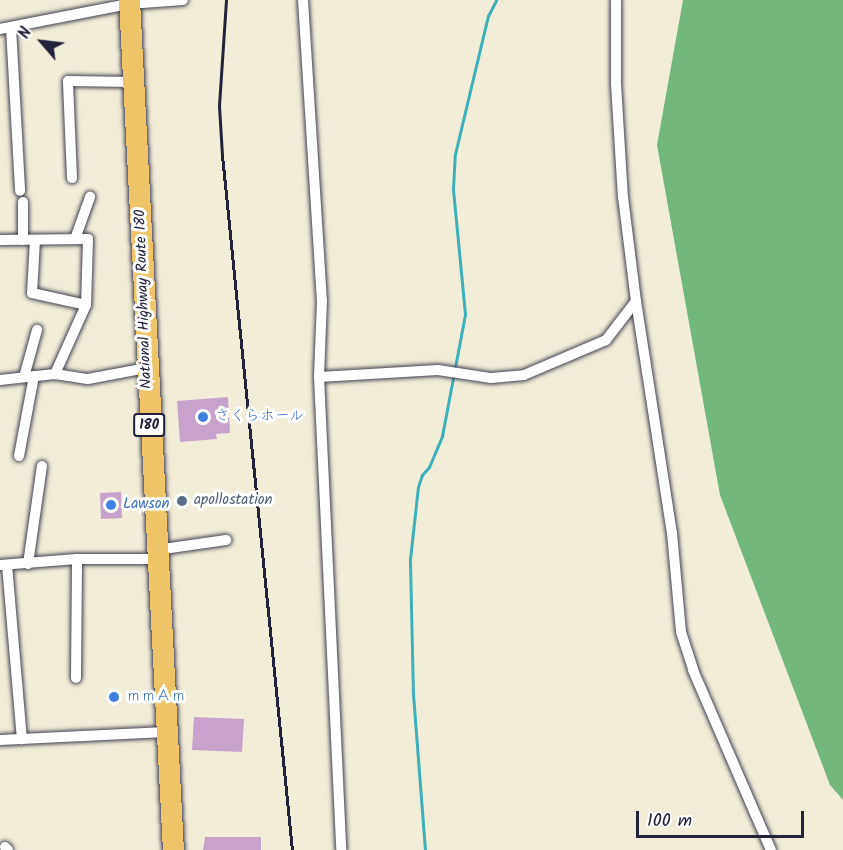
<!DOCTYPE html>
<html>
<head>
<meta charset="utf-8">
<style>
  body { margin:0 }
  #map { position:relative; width:843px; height:850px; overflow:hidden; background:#f2edd8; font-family:Kalam,"Klee One",sans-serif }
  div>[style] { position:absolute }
  .forest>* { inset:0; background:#72b87e }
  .stream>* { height:3px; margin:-1.5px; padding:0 1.5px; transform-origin:1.5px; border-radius:1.5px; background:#3fb0b9 }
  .building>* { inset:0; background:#c7a3cc }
  .roads { filter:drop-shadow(0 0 2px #414053) drop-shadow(0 0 2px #414053) }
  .street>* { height:10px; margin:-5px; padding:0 5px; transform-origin:5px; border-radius:5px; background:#fff }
  .highway>* { height:21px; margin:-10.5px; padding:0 10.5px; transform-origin:10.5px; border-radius:10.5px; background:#efc469 }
  .rail>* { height:3px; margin:-1.5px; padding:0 1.5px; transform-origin:1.5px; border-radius:1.5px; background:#22223b }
  .dots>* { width:16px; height:16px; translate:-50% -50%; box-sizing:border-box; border:3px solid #fff; border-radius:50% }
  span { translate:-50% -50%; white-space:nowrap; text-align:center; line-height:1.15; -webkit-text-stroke:6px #fff; paint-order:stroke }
  .shield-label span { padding:2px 4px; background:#fff; border:2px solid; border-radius:4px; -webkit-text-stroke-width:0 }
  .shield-label { font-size:14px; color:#22223b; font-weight:700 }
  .street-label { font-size:15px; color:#22223b }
  .shop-label { font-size:15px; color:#366cbe }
  .left { translate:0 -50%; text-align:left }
  .service-label { font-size:15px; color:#4e5e75 }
  .north { position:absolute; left:12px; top:12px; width:60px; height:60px; -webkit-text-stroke:4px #fff; paint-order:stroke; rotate:298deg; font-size:16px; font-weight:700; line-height:24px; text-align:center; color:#22223b }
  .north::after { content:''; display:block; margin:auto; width:21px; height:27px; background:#22223b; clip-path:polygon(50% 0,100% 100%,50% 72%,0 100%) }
  .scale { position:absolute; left:636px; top:811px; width:168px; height:27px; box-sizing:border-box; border:3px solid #22223b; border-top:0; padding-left:8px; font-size:18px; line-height:21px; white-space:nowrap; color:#22223b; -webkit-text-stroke:4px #fff; paint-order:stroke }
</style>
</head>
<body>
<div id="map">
  <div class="forest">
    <i style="clip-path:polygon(683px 0,843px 0,843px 800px,830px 785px,720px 495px,657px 145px)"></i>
  </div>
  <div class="stream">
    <i style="left:425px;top:850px;width:155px;rotate:-94.4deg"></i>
    <i style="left:413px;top:695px;width:136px;rotate:-91.3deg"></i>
    <i style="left:410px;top:559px;width:72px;rotate:-83.7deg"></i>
    <i style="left:418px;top:487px;width:13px;rotate:-72deg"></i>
    <i style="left:422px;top:475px;width:11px;rotate:-49deg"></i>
    <i style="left:429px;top:467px;width:34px;rotate:-67deg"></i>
    <i style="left:442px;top:436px;width:124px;rotate:-79.3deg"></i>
    <i style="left:465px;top:314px;width:126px;rotate:-95.5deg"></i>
    <i style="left:453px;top:189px;width:35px;rotate:-87deg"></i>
    <i style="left:455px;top:154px;width:142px;rotate:-76.6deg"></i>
    <i style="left:488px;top:16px;width:18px;rotate:-63deg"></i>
  </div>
  <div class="building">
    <i style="clip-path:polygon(228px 397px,230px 433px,216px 434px,217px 439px,180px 442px,177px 401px)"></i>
    <i style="clip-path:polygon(121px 492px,122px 518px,101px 519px,100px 493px)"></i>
    <i style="clip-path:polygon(194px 717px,244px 719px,242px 752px,192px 750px)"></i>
    <i style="clip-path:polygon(205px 837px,261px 837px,261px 850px,203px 850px)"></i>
  </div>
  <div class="roads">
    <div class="street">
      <i style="left:303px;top:0;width:302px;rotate:86.4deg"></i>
      <i style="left:322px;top:301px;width:76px;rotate:92.3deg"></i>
      <i style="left:319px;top:377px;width:474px;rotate:87.3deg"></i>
      <i style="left:616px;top:0;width:84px;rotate:90deg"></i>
      <i style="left:616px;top:84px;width:113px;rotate:86.5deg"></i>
      <i style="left:623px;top:197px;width:105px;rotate:82.9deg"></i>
      <i style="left:636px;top:301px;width:235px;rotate:81.2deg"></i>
      <i style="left:672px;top:533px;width:99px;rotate:84.8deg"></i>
      <i style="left:681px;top:632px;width:40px;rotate:72deg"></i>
      <i style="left:693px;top:670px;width:196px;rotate:66.6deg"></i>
      <i style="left:11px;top:28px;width:163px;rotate:86.8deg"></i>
      <i style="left:0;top:29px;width:131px;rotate:-11deg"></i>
      <i style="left:129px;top:4px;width:54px;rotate:-4.2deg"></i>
      <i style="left:72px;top:178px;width:97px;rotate:-92.4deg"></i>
      <i style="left:68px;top:81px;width:66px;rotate:0.9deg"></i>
      <i style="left:23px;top:202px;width:38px;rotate:90deg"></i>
      <i style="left:75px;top:239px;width:45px;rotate:-70.3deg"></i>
      <i style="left:0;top:240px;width:88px;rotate:-0.7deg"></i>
      <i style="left:88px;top:239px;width:66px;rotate:91.7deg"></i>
      <i style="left:86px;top:305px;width:76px;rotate:114.2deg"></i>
      <i style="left:35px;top:240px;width:53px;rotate:93.2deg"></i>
      <i style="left:32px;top:293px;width:55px;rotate:12.5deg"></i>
      <i style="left:24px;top:377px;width:49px;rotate:-74.5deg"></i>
      <i style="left:319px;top:377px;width:119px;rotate:-3.4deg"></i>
      <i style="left:438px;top:370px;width:54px;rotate:8.6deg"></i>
      <i style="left:491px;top:378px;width:33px;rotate:-5deg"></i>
      <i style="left:524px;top:375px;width:89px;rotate:-23.1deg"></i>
      <i style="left:606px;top:340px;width:49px;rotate:-52.4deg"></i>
      <i style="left:0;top:380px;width:55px;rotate:-6.2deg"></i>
      <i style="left:55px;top:374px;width:33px;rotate:9deg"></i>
      <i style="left:88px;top:379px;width:59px;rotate:-10.7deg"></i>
      <i style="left:19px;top:456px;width:81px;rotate:-79.4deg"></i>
      <i style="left:156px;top:550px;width:71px;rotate:-8.1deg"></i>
      <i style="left:28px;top:564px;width:99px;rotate:-81.9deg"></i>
      <i style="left:0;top:565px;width:77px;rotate:-4.5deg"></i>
      <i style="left:77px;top:559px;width:80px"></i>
      <i style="left:7px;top:565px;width:175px;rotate:85.1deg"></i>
      <i style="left:76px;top:678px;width:119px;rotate:-89.5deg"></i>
      <i style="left:0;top:740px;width:166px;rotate:-2.8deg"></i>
      <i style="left:5px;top:847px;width:4px;rotate:45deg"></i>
    </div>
    <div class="highway">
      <i style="left:129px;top:0;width:851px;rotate:87.04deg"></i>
    </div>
  </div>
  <div class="rail">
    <i style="left:226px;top:0;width:106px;rotate:93.8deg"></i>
    <i style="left:219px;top:106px;width:49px;rotate:86.5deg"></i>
    <i style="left:222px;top:155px;width:699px;rotate:84.25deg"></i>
  </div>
  <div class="dots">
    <i style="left:203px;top:417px;background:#3f7fe0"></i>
    <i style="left:182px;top:501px;background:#5c6f8a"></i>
    <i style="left:111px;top:505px;background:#3f7fe0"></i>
    <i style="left:114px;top:697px;background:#3f7fe0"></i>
  </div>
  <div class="shield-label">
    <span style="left:149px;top:425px">180</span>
  </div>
  <div class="street-label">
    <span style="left:144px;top:299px;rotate:-92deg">National Highway Route 180</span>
  </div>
  <div class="shop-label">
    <span class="left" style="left:215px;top:417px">さくらホール</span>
    <span class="left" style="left:123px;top:505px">Lawson</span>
    <span class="left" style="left:126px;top:697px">ｍｍＡｍ</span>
  </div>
  <div class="service-label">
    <span class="left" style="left:194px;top:501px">apollostation</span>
  </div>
  <div class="north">N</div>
  <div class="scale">100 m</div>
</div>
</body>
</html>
